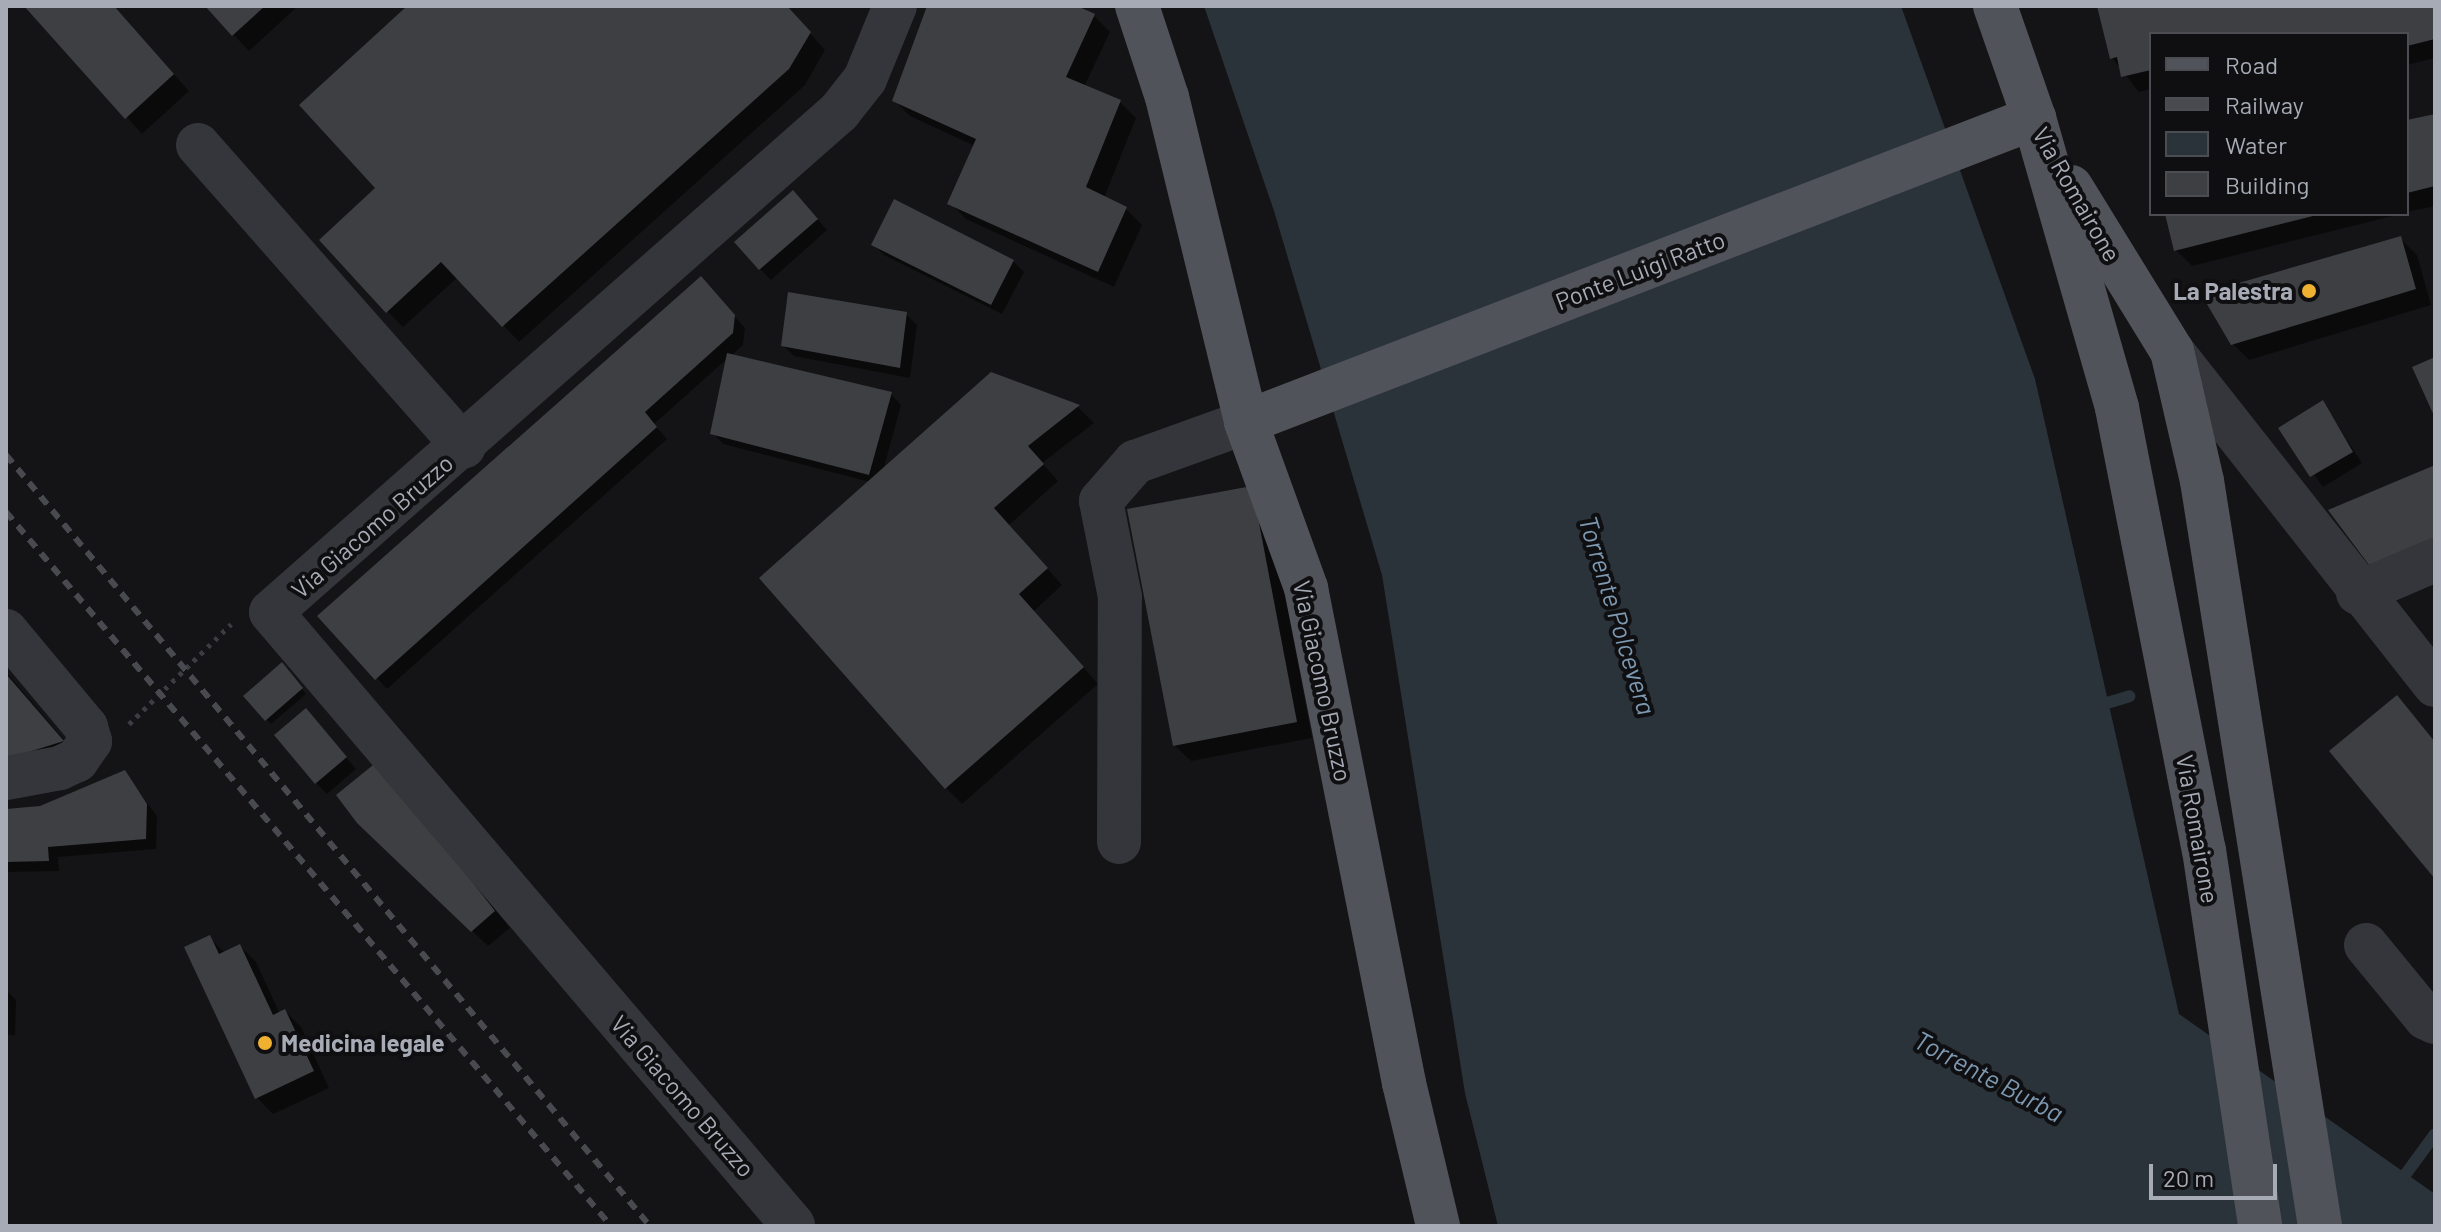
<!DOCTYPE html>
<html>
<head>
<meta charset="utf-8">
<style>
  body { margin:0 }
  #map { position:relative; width:2441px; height:1232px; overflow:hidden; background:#141416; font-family:Barlow,sans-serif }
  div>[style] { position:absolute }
  .water>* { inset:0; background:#2a3339 }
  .shadow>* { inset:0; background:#0007 }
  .stream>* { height:12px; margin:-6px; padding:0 6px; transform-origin:6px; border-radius:6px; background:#2a3339 }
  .building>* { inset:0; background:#3e3f43 }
  .path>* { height:5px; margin-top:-2.5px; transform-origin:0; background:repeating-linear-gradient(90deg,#3b3d42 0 4px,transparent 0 10px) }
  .minor>* { height:44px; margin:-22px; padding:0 22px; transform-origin:22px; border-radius:22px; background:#35363b }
  .major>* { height:44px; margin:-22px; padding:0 22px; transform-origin:22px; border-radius:22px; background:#51535a }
  .rail>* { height:6px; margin-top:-3px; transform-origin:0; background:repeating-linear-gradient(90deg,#484a50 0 10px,transparent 0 18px) }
  .dots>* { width:22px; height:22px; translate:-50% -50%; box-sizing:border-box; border:4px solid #0f0f11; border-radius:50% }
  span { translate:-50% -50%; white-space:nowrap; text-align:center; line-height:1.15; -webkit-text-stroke:8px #0f0f11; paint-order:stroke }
  .street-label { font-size:24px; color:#a6abb6 }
  .poi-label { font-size:24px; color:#a6abb6; font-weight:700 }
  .right { translate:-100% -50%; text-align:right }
  .left { translate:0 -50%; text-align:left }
  .water-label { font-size:26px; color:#7d98b1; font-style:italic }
  .frame { position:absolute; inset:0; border:8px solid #a6abb6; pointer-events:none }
  .legend { position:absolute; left:2149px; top:32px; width:260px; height:184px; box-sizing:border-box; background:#0f0f11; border:2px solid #4b4d53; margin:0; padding:10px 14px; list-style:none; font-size:24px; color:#a6abb6 }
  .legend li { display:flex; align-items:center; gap:16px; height:40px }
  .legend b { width:40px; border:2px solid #4b4d53 }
  .scale { position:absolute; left:2149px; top:1164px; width:128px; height:36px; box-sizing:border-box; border:4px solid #a6abb6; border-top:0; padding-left:10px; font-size:24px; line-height:28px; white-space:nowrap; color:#a6abb6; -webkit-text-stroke:6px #0f0f11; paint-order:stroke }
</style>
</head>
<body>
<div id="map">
  <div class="water">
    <i style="clip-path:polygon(1204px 6px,1901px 6px,2035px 379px,2179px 1014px,2435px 1194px,2435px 1226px,1498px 1226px,1465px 1093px,1382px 575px,1274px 211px)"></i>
  </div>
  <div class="shadow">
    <i style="clip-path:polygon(27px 6px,113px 6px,189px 91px,142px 134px)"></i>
    <i style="clip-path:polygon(207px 6px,298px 6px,249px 51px)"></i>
    <i style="clip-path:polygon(411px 6px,786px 6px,825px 50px,805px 85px,519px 342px,458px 277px,403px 327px,387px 311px,378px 188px)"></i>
    <i style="clip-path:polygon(930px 6px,1073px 6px,1094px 16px,1110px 32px,1084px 87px,1120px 102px,1136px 118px,1104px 198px,1126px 209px,1142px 225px,1114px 287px,966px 219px,950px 203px,975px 146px,910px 116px,894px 100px)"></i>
    <i style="clip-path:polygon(2100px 6px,2435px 6px,2435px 58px,2407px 65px,2407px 34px,2151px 34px,2151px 89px,2139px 92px,2112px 58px)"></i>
    <i style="clip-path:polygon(2435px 116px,2435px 206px,2407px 212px,2407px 123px)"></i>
    <i style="clip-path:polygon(804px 204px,827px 230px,771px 280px,760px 269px)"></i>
    <i style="clip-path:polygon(2167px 214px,2401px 214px,2192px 266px,2176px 250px)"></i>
    <i style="clip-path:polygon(2401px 239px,2417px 255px,2431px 305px,2249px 360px,2233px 344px)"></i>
    <i style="clip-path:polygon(873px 244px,1013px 261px,1024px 272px,1002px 314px,884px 255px)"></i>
    <i style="clip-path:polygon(711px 290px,745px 328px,743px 345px,731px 356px,891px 394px,901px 405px,883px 471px,992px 374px,1078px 407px,1094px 423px,1042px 463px,1058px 481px,1009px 525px,1062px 585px,1034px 611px,1098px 684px,962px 804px,946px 788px,870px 482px,723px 444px,713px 433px,728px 358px,654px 424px,667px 439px,387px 689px,320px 616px)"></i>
    <i style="clip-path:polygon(906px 314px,917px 325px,910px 378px,794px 356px,783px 345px)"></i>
    <i style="clip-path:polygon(2323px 403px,2362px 463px,2323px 487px,2281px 428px)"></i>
    <i style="clip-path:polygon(1268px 504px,1312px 738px,1191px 761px,1174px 745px,1130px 511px)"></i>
    <i style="clip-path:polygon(286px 670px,306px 694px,271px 724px,246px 696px)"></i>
    <i style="clip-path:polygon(6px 672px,83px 762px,6px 779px)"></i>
    <i style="clip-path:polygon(316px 721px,356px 769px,327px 794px,316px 783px)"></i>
    <i style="clip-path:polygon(125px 773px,157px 816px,156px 849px,58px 857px,59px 871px,6px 872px,6px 809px,41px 808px)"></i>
    <i style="clip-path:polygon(393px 780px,510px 928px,488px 946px,376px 839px)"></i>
    <i style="clip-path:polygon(210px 938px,225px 953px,240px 946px,256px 962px,280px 1014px,285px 1011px,301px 1027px,329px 1088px,273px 1114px,257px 1098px)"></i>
    <i style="clip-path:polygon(6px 990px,16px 1000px,15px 1035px,6px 1035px)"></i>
  </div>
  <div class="stream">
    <i style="left:2094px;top:707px;width:37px;rotate:-17deg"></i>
    <i style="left:2397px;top:1186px;width:64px;rotate:-53.8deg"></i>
  </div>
  <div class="building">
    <i style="clip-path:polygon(24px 6px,114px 6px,174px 74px,125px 119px)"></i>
    <i style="clip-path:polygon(205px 6px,265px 6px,232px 36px)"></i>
    <i style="clip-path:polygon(407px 6px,787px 6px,811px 32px,789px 69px,502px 327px,441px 262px,386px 313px,319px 240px,375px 188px,299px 105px)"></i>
    <i style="clip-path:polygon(927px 6px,1077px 6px,1095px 14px,1066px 77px,1121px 100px,1086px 187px,1127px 207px,1098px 272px,947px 204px,976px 139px,892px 101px)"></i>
    <i style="clip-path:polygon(2097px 6px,2435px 6px,2435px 39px,2407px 46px,2407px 34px,2151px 34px,2151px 70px,2121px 77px,2117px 57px,2110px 59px)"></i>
    <i style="clip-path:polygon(2435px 114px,2435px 186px,2407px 193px,2407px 120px)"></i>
    <i style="clip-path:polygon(793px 190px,818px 219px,759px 270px,734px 242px)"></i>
    <i style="clip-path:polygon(894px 199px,1014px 260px,991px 305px,871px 245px)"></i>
    <i style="clip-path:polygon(2165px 214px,2317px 214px,2317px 215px,2174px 251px)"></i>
    <i style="clip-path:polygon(2401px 236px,2416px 289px,2231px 345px,2201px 294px)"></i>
    <i style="clip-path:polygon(701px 276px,735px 315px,733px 333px,645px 412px,657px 427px,375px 680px,317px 616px)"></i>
    <i style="clip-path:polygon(788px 292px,907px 312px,900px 368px,781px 346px)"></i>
    <i style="clip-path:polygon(727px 353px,892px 392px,869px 475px,710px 434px)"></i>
    <i style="clip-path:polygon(2435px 357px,2435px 418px,2412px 367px)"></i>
    <i style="clip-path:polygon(991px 372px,1080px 405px,1028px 446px,1044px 464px,994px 508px,1048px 568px,1019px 594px,1084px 667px,945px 789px,759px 578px)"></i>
    <i style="clip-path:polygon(2323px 400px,2353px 452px,2310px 477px,2278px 428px)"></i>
    <i style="clip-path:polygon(2435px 465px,2435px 546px,2375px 573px,2328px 510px)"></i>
    <i style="clip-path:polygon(1252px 486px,1297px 722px,1173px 746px,1127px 509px)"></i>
    <i style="clip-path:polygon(282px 662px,303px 688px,265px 721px,243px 696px)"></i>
    <i style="clip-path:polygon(6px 674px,64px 741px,6px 759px)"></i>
    <i style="clip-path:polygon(2397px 695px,2435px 742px,2435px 879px,2329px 751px)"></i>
    <i style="clip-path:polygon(306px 708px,347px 757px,315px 784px,274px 735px)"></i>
    <i style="clip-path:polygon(378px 761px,495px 911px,471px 932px,357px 823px,336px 795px)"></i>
    <i style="clip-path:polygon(125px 770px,147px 804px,146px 839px,48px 847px,49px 861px,6px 862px,6px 809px,40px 806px)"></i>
    <i style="clip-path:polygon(210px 935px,219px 954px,240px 944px,273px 1015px,285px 1009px,314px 1071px,255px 1099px,184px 947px)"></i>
  </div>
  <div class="path">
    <i style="left:129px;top:724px;width:143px;rotate:-44.4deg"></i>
  </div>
  <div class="minor">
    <i style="left:198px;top:145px;width:402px;rotate:48.6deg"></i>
    <i style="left:2172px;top:351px;width:425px;rotate:51.8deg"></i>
    <i style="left:2358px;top:593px;width:84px;rotate:-23.2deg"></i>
    <i style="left:6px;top:631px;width:125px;rotate:50.2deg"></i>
    <i style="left:86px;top:727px;width:15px;rotate:74deg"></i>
    <i style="left:90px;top:741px;width:23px;rotate:124deg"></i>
    <i style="left:77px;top:760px;width:19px;rotate:155deg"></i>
    <i style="left:60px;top:768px;width:55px;rotate:169.5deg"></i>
    <i style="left:1119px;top:842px;width:245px;rotate:-89.8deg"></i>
    <i style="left:1120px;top:597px;width:98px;rotate:-101.2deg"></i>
    <i style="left:1101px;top:501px;width:52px;rotate:-48.9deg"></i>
    <i style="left:1135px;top:462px;width:118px;rotate:-19.8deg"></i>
    <i style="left:2366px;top:945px;width:94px;rotate:50.6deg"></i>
    <i style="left:2426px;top:1018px;width:10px;rotate:24deg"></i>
    <i style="left:793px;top:1225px;width:805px;rotate:-130.42deg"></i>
    <i style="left:271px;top:612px;width:757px;rotate:-41.36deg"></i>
    <i style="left:839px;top:112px;width:42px;rotate:-51.8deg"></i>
    <i style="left:865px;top:79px;width:79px;rotate:-67.7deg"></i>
  </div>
  <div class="major">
    <i style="left:1137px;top:6px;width:96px;rotate:71.8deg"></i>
    <i style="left:1167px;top:97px;width:334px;rotate:76.3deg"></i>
    <i style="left:1246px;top:422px;width:177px;rotate:70.1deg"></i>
    <i style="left:1306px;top:588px;width:505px;rotate:78.8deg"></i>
    <i style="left:1404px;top:1083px;width:147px;rotate:76.6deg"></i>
    <i style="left:1995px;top:6px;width:119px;rotate:70.8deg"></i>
    <i style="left:2034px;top:118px;width:302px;rotate:74deg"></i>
    <i style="left:2117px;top:408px;width:450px;rotate:78.9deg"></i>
    <i style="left:2204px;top:850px;width:380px;rotate:81.5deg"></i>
    <i style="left:2071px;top:187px;width:193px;rotate:58.4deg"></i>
    <i style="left:2172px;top:351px;width:133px;rotate:77deg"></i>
    <i style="left:2202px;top:481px;width:754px;rotate:81deg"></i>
    <i style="left:1246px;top:422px;width:845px;rotate:-21.1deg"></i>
  </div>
  <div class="rail">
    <i style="left:6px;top:455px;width:1005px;rotate:50.13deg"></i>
    <i style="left:6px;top:512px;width:936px;rotate:49.72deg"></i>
  </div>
  <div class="dots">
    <i style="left:2309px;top:291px;background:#f0b131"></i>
    <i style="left:265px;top:1043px;background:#f0b131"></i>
  </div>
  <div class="street-label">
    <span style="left:2077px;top:194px;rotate:60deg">Via Romairone</span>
    <span style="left:1640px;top:270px;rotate:-21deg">Ponte Luigi Ratto</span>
    <span style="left:372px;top:526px;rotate:-41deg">Via Giacomo Bruzzo</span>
    <span style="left:1323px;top:681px;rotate:78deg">Via Giacomo Bruzzo</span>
    <span style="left:2198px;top:829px;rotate:80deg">Via Romairone</span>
    <span style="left:683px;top:1096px;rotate:49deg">Via Giacomo Bruzzo</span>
  </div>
  <div class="poi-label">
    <span class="right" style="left:2293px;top:291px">La Palestra</span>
    <span class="left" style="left:281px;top:1043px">Medicina legale</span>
  </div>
  <div class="water-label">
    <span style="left:1618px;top:615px;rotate:73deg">Torrente Polcevera</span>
    <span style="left:1989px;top:1076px;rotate:28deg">Torrente Burba</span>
  </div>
  <div class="frame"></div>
  <ul class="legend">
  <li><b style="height:10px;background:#51535a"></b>Road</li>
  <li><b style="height:10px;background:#484a50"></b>Railway</li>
  <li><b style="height:22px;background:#2a3339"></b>Water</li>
  <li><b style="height:22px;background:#3e3f43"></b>Building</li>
  </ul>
  <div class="scale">20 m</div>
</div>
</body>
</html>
